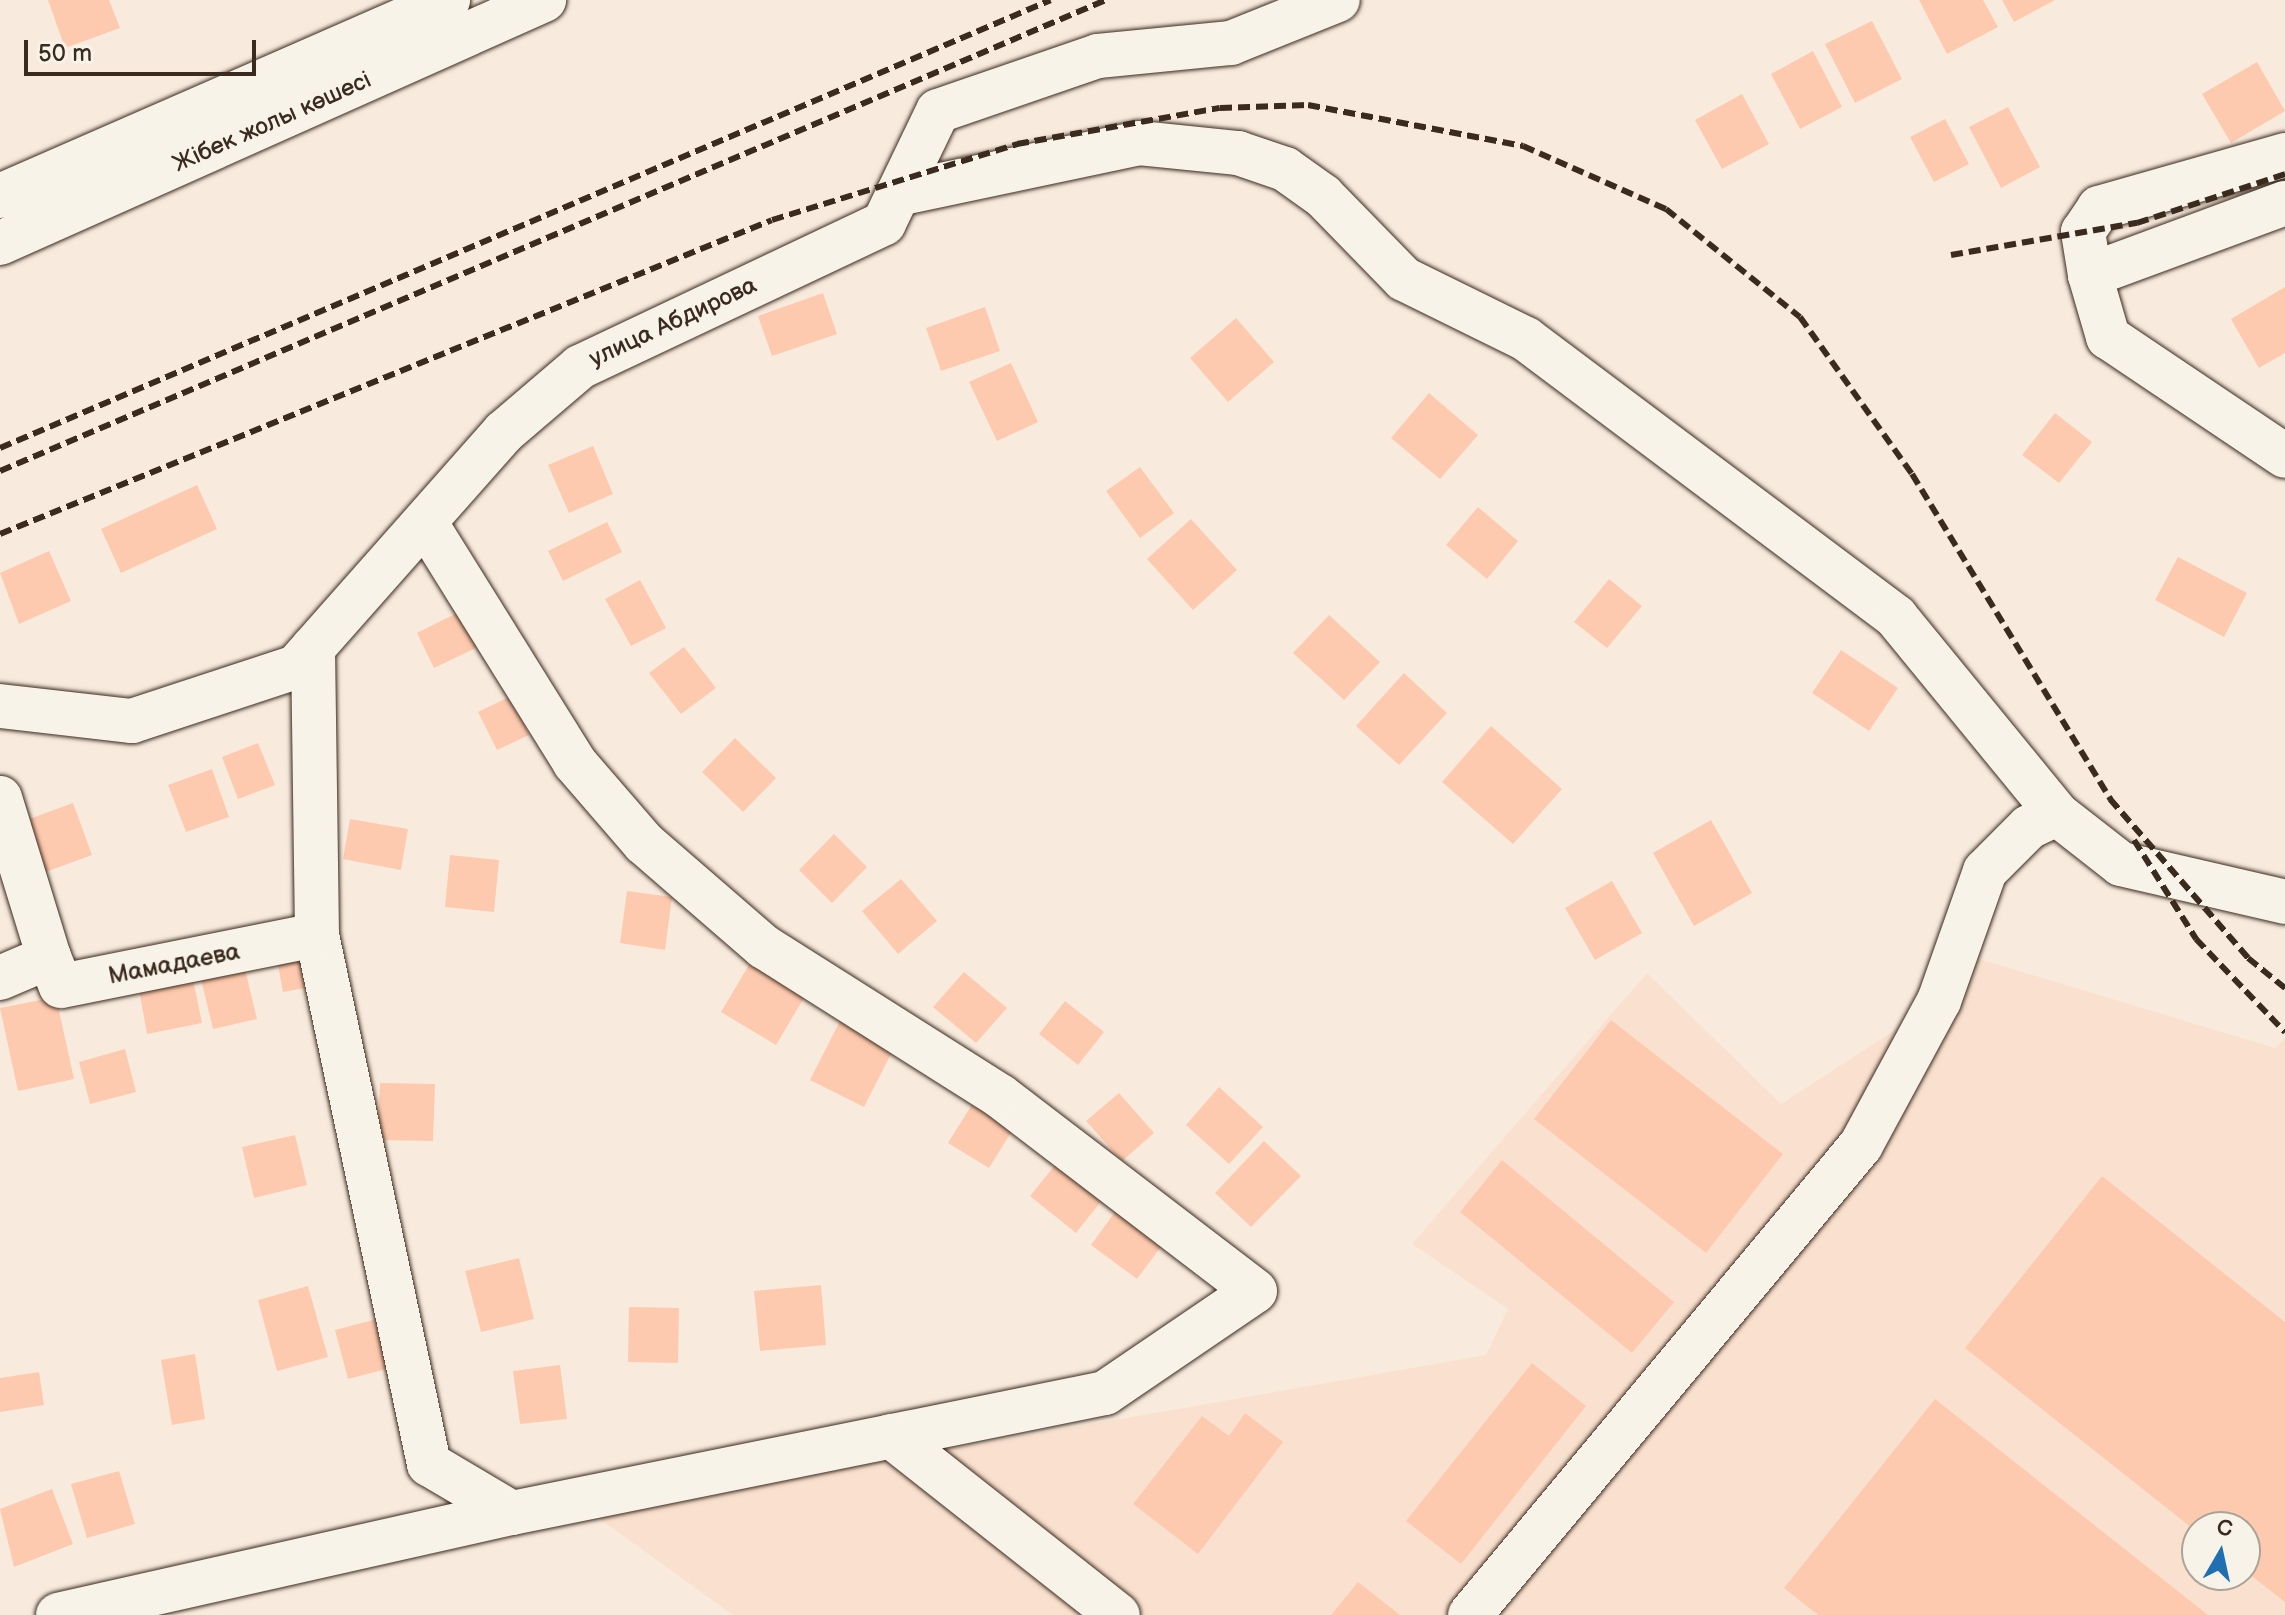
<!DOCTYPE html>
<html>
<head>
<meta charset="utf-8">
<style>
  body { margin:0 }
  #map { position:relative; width:2285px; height:1615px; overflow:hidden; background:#f8ebdd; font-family:"Balsamiq Sans",sans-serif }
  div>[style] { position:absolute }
  .built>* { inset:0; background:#fae1cf }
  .building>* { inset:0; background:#fecaaf }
  .roads { filter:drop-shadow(0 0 2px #3b2a1e) drop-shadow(0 0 2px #3b2a1e) }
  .minor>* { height:44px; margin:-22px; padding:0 22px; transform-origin:22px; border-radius:22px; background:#f7f3e8 }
  .major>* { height:44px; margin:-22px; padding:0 22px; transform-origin:22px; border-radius:22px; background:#f7f3e8 }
  .rail>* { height:6px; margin-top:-3px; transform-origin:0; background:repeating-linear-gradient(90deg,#3b2a1e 0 12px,transparent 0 18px) }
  span { translate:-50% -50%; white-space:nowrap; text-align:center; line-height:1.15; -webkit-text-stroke:6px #f7f3e8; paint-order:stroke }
  .street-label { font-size:24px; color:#3b2a1e }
  .north { position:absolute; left:2181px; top:1511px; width:80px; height:80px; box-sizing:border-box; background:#f7f3e8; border:2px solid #aca397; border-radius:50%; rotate:9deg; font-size:22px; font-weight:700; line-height:32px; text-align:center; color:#3b2a1e }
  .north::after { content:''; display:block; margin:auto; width:28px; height:36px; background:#1f6fb2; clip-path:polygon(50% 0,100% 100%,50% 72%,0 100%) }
  .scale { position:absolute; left:24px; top:40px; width:232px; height:36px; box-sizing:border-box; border:4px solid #3b2a1e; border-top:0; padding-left:10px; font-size:24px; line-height:28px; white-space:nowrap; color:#3b2a1e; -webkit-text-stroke:6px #f7f3e8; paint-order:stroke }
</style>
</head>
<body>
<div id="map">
  <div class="built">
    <i style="clip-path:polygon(evenodd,1953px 951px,2275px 1048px,2285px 1038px,2285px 1615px,733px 1615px,590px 1512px,1486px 1355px,1508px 1309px,1412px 1244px,1647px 973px,1781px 1104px,1915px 1017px,1953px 951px,2197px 1527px,2245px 1527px,2245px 1575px,2197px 1575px,2197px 1527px)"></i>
  </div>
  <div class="building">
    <i style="clip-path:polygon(48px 0,109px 0,120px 28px,65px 48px)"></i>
    <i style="clip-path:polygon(1919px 0,1983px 0,1998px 27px,1947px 54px)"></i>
    <i style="clip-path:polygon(2002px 0,2055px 0,2014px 22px)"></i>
    <i style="clip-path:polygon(1872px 21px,1902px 79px,1855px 103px,1825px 44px)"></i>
    <i style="clip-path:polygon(1813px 51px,1842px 107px,1800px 129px,1771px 74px)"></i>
    <i style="clip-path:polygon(2257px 62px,2285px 111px,2231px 143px,2202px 94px)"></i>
    <i style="clip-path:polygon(1742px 94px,1769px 144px,1722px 169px,1695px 120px)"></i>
    <i style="clip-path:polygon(2008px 107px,2040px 167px,2001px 188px,1969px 127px)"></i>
    <i style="clip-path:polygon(1945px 119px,1969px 164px,1934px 182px,1910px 137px)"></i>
    <i style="clip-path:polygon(2285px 287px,2285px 353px,2259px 368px,2231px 319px)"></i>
    <i style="clip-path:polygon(823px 293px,837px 334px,772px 356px,758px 316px)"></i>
    <i style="clip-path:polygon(985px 307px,1000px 351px,941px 371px,926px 328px)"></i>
    <i style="clip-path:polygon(1236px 318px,1274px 362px,1228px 402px,1190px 358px)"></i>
    <i style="clip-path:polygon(1011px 363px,1038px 422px,997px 441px,969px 382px)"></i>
    <i style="clip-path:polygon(1429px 393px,1478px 435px,1440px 479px,1391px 438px)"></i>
    <i style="clip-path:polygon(2055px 413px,2092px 442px,2059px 483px,2022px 455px)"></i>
    <i style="clip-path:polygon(593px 446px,613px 494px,569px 513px,548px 465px)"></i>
    <i style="clip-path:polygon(1140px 467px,1174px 513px,1140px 538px,1106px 491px)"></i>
    <i style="clip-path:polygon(197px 485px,217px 529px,121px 573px,101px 529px)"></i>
    <i style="clip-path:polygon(1478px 507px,1518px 541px,1487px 579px,1446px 545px)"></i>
    <i style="clip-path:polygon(1191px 519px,1237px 570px,1193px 610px,1147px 559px)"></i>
    <i style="clip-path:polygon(607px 522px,622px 552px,563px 581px,548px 551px)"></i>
    <i style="clip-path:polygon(49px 551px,71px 601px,19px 624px,0 573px)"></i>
    <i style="clip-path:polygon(2178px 557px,2247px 593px,2224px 637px,2155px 600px)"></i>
    <i style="clip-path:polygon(1609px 579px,1642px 606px,1607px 648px,1574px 622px)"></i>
    <i style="clip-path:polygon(640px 580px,666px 628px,631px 646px,605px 599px)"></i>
    <i style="clip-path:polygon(461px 611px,478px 647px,434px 668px,417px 633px)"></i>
    <i style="clip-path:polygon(1329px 615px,1380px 662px,1344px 700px,1293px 653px)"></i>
    <i style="clip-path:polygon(684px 647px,716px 688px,681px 714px,649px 673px)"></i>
    <i style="clip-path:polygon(1841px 650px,1898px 688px,1869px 731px,1812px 693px)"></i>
    <i style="clip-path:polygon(1404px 673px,1447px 713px,1399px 765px,1356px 726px)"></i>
    <i style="clip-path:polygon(511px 696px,529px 735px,497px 750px,478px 712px)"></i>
    <i style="clip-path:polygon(1491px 726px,1562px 789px,1513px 844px,1442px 782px)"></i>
    <i style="clip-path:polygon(735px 738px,776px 778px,743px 812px,702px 772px)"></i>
    <i style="clip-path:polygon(258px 743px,275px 785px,238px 799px,222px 757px)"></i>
    <i style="clip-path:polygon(212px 769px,229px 817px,186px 832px,168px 785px)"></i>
    <i style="clip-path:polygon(73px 803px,92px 855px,40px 874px,21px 822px)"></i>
    <i style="clip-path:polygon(350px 819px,408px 829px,401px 870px,343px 859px)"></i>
    <i style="clip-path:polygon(1711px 820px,1752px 893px,1694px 926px,1653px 853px)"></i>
    <i style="clip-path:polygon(834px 834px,867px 867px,832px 903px,799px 870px)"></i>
    <i style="clip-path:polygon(450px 855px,499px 860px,494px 912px,445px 907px)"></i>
    <i style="clip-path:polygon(901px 879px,937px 921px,898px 954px,862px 911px)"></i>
    <i style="clip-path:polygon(1612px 881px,1642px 933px,1595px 960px,1565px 908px)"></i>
    <i style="clip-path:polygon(627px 891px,672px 897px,665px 950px,620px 943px)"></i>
    <i style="clip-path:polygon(314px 942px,322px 985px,283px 992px,275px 949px)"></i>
    <i style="clip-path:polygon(753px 958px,808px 991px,776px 1045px,721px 1012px)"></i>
    <i style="clip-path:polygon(244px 965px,257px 1019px,213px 1029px,200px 975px)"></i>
    <i style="clip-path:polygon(964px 972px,1007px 1008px,976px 1043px,933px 1007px)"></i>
    <i style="clip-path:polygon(192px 974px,202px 1023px,147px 1034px,138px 984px)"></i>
    <i style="clip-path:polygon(56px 997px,74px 1079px,18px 1091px,0 1008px)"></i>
    <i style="clip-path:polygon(1065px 1001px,1104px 1032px,1078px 1065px,1039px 1034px)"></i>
    <i style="clip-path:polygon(841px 1019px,895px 1046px,864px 1107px,810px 1080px)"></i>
    <i style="clip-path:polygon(1611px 1020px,1783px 1154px,1706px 1253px,1534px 1119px)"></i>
    <i style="clip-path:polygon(125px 1049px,136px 1092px,90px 1104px,79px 1062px)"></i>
    <i style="clip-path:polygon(380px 1083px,435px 1084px,433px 1141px,378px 1140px)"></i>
    <i style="clip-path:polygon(1219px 1087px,1263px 1127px,1229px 1164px,1186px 1125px)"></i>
    <i style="clip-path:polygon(1119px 1093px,1154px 1133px,1122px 1161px,1086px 1121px)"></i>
    <i style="clip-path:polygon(976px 1098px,1017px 1123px,989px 1168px,948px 1143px)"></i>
    <i style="clip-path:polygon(295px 1135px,307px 1185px,254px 1198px,242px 1147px)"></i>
    <i style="clip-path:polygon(1264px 1141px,1301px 1176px,1251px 1227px,1215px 1193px)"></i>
    <i style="clip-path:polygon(1064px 1154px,1110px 1190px,1076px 1233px,1030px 1196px)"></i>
    <i style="clip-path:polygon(1502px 1160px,1674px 1302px,1632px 1353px,1460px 1212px)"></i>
    <i style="clip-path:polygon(2102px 1176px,2285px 1322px,2285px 1602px,2245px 1571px,2245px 1527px,2197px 1532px,1965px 1348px)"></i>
    <i style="clip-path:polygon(1120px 1205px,1166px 1240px,1137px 1279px,1091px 1245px)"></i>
    <i style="clip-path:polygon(519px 1258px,534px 1319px,481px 1332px,465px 1271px)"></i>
    <i style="clip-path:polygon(821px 1285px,826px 1345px,760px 1351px,754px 1291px)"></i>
    <i style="clip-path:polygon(308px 1286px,328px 1357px,277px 1371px,258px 1300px)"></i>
    <i style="clip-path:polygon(629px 1307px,679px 1308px,678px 1363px,628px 1362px)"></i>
    <i style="clip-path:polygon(385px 1317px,398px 1366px,348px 1379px,335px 1330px)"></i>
    <i style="clip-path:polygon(195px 1354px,205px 1419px,172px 1425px,161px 1360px)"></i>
    <i style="clip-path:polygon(1532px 1363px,1586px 1406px,1461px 1564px,1406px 1521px)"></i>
    <i style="clip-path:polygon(560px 1365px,567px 1419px,520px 1424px,513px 1371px)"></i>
    <i style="clip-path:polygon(39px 1372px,44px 1405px,0 1412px,0 1378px)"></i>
    <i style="clip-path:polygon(1935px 1399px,2208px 1615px,1818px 1615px,1784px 1588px)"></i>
    <i style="clip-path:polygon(1245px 1413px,1283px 1442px,1198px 1554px,1133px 1504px,1202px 1416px,1229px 1436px)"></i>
    <i style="clip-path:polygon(119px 1471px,135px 1524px,87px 1538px,71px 1484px)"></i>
    <i style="clip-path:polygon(52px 1489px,73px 1544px,14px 1567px,0 1509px)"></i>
    <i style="clip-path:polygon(1358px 1582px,1400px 1615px,1331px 1615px)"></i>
  </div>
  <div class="roads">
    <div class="minor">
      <i style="left:898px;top:194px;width:246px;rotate:-11.9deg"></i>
      <i style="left:1139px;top:143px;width:100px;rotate:5.8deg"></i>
      <i style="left:1238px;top:153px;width:50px;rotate:18.8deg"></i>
      <i style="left:1285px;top:169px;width:47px;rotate:35.4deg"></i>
      <i style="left:1323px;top:196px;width:116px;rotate:45.7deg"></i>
      <i style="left:1404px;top:279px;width:136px;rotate:26.2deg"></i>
      <i style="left:1526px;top:339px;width:463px;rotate:36.9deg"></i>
      <i style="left:1896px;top:617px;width:254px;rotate:50.7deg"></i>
      <i style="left:2057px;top:814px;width:81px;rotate:38deg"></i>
      <i style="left:2121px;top:864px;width:168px;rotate:13deg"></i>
      <i style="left:2285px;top:203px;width:208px;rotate:159.7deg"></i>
      <i style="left:2090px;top:275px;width:65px;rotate:73.8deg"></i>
      <i style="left:2108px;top:337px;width:213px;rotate:33.9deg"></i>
      <i style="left:2090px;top:275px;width:44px;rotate:-99.2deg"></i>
      <i style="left:2083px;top:232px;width:29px;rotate:-56deg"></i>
      <i style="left:2099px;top:208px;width:193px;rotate:-15.9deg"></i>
      <i style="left:313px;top:648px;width:287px;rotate:89.2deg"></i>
      <i style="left:317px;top:935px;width:541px;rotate:78.05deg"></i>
      <i style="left:429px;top:1464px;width:96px;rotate:30.6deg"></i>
      <i style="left:512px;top:1513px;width:605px;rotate:-11.44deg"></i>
      <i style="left:1105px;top:1393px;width:181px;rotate:-34.2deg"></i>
      <i style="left:1255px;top:1291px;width:321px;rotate:-142.6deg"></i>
      <i style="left:1000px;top:1096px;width:279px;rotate:-147.7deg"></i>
      <i style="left:764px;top:947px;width:159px;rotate:-139.1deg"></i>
      <i style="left:644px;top:843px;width:106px;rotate:-130.8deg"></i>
      <i style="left:575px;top:763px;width:282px;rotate:-121.9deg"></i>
      <i style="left:0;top:706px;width:133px;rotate:6.5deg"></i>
      <i style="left:132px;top:721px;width:173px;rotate:-18.2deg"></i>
      <i style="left:296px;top:667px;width:314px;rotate:-48.5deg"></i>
      <i style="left:504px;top:432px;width:100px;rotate:-40.5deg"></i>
      <i style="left:580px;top:367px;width:336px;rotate:-25.3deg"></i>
      <i style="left:884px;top:223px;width:124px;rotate:-64.3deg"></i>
      <i style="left:938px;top:111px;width:169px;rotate:-19deg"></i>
      <i style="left:1098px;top:56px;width:134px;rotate:-5.6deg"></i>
      <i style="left:1231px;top:43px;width:115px;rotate:-21.9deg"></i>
      <i style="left:0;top:798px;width:166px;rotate:72.9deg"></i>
      <i style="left:49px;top:957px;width:53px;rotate:156.8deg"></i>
      <i style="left:49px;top:957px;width:31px;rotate:68deg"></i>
      <i style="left:61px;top:986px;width:261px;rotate:-11.3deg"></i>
      <i style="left:891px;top:1436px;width:289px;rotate:38.3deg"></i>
      <i style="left:58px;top:1615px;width:465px;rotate:-12.7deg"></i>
      <i style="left:1470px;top:1615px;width:611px;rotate:-50.24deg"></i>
      <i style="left:1861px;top:1145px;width:164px;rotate:-61.6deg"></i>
      <i style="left:1939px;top:1001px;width:138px;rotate:-70.5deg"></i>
      <i style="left:1985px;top:871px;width:62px;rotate:-45deg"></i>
      <i style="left:2029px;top:827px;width:31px;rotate:-25deg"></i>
    </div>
    <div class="major">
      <i style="left:0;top:196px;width:489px;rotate:-23.6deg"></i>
      <i style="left:0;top:243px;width:596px;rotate:-24.07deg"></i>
    </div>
  </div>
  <div class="rail">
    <i style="left:1951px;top:255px;width:189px;rotate:-9.8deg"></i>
    <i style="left:2137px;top:223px;width:156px;rotate:-18.3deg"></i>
    <i style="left:0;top:448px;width:1142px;rotate:-23.09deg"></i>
    <i style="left:0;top:471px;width:1202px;rotate:-23.07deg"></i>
    <i style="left:0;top:534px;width:833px;rotate:-22.13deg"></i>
    <i style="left:772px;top:220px;width:257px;rotate:-17.2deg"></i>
    <i style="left:1017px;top:144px;width:206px;rotate:-10.1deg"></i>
    <i style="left:1220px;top:108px;width:88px;rotate:-2deg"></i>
    <i style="left:1308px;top:105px;width:219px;rotate:10.8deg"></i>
    <i style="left:1523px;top:146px;width:156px;rotate:23.8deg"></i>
    <i style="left:1666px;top:209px;width:172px;rotate:38.9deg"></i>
    <i style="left:1800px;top:317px;width:193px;rotate:54.5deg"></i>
    <i style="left:1912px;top:474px;width:381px;rotate:58.6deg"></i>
    <i style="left:2110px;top:799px;width:211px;rotate:49deg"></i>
    <i style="left:2248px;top:958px;width:48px;rotate:39deg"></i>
    <i style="left:2134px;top:840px;width:117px;rotate:57.9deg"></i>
    <i style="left:2196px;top:939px;width:129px;rotate:46.3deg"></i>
  </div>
  <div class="street-label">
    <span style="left:272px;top:122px;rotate:-24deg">Жібек жолы көшесі</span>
    <span style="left:673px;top:322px;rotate:-25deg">улица Абдирова</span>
    <span style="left:174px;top:964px;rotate:-11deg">Мамадаева</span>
  </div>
  <div class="north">С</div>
  <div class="scale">50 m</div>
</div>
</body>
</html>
